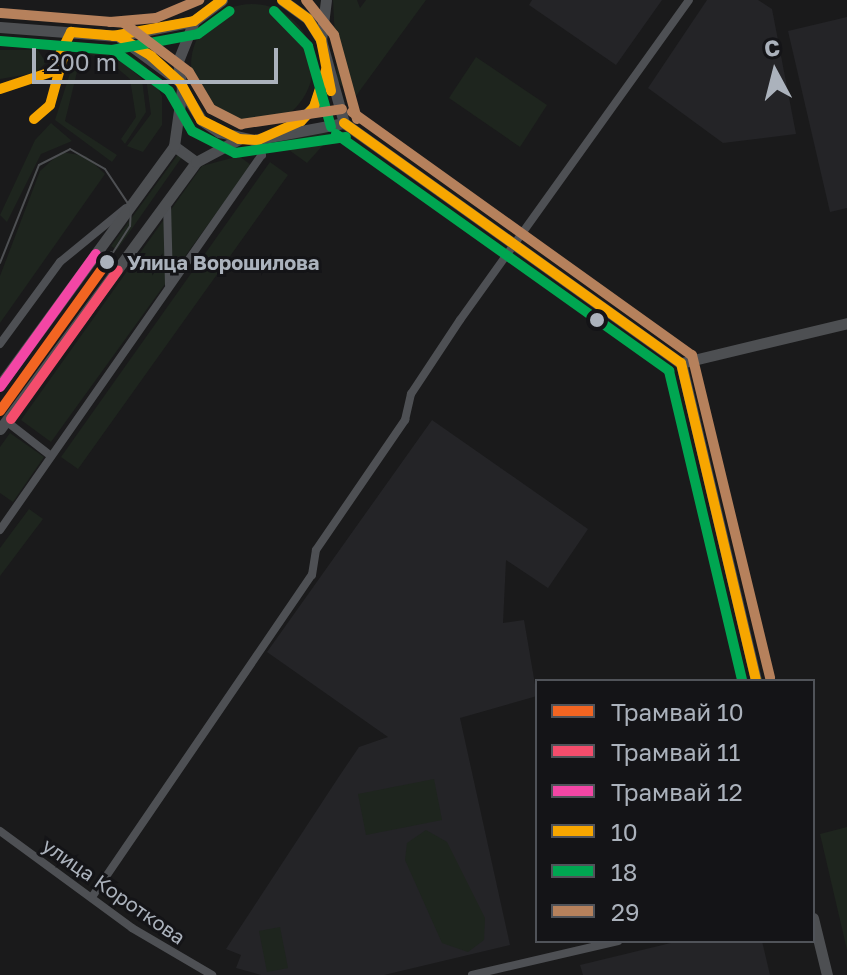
<!DOCTYPE html>
<html>
<head>
<meta charset="utf-8">
<style>
  body { margin:0 }
  #map { position:relative; width:847px; height:975px; overflow:hidden; background:#1a1a1b; font-family:"Golos Text",sans-serif }
  div>[style] { position:absolute }
  .built>* { inset:0; background:#242427 }
  .green>* { inset:0; background:#1e251e }
  .round { border-radius:50% }
  .street>* { height:8px; margin:-4px; padding:0 4px; transform-origin:4px; border-radius:4px; background:#4e5054 }
  .secondary>* { height:11px; margin:-5.5px; padding:0 5.5px; transform-origin:5.5px; border-radius:5.5px; background:#4d4f52 }
  .tram>* { height:2px; margin:-1px; padding:0 1px; transform-origin:1px; border-radius:1px; background:#4e5053 }
  .bus-1>* { height:10px; margin:-5px; padding:0 5px; transform-origin:5px; border-radius:5px; background:#f7a600 }
  .bus-2>* { height:10px; margin:-5px; padding:0 5px; transform-origin:5px; border-radius:5px; background:#00a651 }
  .bus-3>* { height:10px; margin:-5px; padding:0 5px; transform-origin:5px; border-radius:5px; background:#b6815c }
  .tram-1>* { height:10px; margin:-5px; padding:0 5px; transform-origin:5px; border-radius:5px; background:#f26522 }
  .tram-2>* { height:10px; margin:-5px; padding:0 5px; transform-origin:5px; border-radius:5px; background:#f44d6c }
  .tram-3>* { height:10px; margin:-5px; padding:0 5px; transform-origin:5px; border-radius:5px; background:#f346a5 }
  .dots>* { width:22px; height:22px; translate:-50% -50%; box-sizing:border-box; border:4px solid #141417; border-radius:50% }
  span { translate:-50% -50%; white-space:nowrap; text-align:center; line-height:1.15; -webkit-text-stroke:6px #141417; paint-order:stroke }
  .stop-label { font-size:20px; color:#abb2bc; font-weight:700 }
  .left { translate:0 -50%; text-align:left }
  .street-label { font-size:20px; color:#abb2bc }
  .legend { position:absolute; left:535px; top:679px; width:280px; height:264px; box-sizing:border-box; background:#141417; border:2px solid #505359; margin:0; padding:10px 14px; list-style:none; font-size:24px; color:#abb2bc }
  .legend li { display:flex; align-items:center; gap:16px; height:40px }
  .legend b { width:40px; border:2px solid #505359 }
  .north { position:absolute; left:735px; top:32px; width:80px; height:80px; -webkit-text-stroke:6px #141417; paint-order:stroke; rotate:353deg; font-size:22px; font-weight:700; line-height:32px; text-align:center; color:#abb2bc }
  .north::after { content:''; display:block; margin:auto; width:28px; height:36px; background:#abb2bc; clip-path:polygon(50% 0,100% 100%,50% 72%,0 100%) }
  .scale { position:absolute; left:32px; top:48px; width:246px; height:36px; box-sizing:border-box; border:4px solid #abb2bc; border-top:0; padding-left:10px; font-size:24px; line-height:28px; white-space:nowrap; color:#abb2bc; -webkit-text-stroke:6px #141417; paint-order:stroke }
</style>
</head>
<body>
<div id="map">
  <div class="built">
    <i style="clip-path:polygon(532px 0,662px 0,616px 65px,529px 5px)"></i>
    <i style="clip-path:polygon(707px 0,758px 0,772px 9px,796px 134px,723px 143px,648px 88px)"></i>
    <i style="clip-path:polygon(847px 17px,847px 208px,830px 212px,788px 31px)"></i>
    <i style="clip-path:polygon(432px 420px,588px 529px,548px 588px,506px 560px,503px 623px,524px 620px,537px 696px,460px 718px,510px 945px,384px 975px,261px 975px,236px 968px,241px 955px,226px 949px,338px 778px,359px 747px,388px 737px,267px 652px)"></i>
    <i style="clip-path:polygon(679px 941px,762px 941px,770px 975px,583px 975px,580px 965px)"></i>
  </div>
  <div class="green">
    <i style="clip-path:polygon(333px 0,357px 0,360px 8px,366px 0,426px 0,353px 100px,337px 80px)"></i>
    <i class="round" style="left:191px;top:4px;width:122px;height:122px"></i>
    <i style="clip-path:polygon(75px 49px,113px 54px,142px 79px,146px 112px,125px 144px,121px 139px,136px 117px,130px 79px,110px 62px)"></i>
    <i style="clip-path:polygon(119px 49px,146px 66px,162px 96px,162px 125px,143px 152px,127px 146px,151px 114px,146px 78px)"></i>
    <i style="clip-path:polygon(0 50px,38px 50px,46px 63px,35px 73px,0 79px)"></i>
    <i style="clip-path:polygon(476px 57px,547px 105px,520px 147px,449px 98px)"></i>
    <i style="clip-path:polygon(72px 67px,78px 68px,65px 121px,117px 155px,112px 162px,55px 120px)"></i>
    <i style="clip-path:polygon(51px 123px,72px 141px,41px 154px,7px 222px,0 215px,35px 140px)"></i>
    <i style="clip-path:polygon(317px 132px,333px 134px,307px 163px,278px 142px)"></i>
    <i style="clip-path:polygon(61px 152px,86px 156px,105px 174px,0 323px,0 276px,40px 171px)"></i>
    <i style="clip-path:polygon(179px 153px,182px 157px,117px 250px,111px 246px)"></i>
    <i style="clip-path:polygon(239px 156px,251px 165px,51px 442px,21px 420px,202px 166px)"></i>
    <i style="clip-path:polygon(270px 162px,288px 175px,78px 469px,61px 457px)"></i>
    <i style="clip-path:polygon(10px 433px,44px 457px,13px 502px,0 493px,0 447px)"></i>
    <i style="clip-path:polygon(29px 509px,43px 519px,0 576px,0 548px)"></i>
    <i style="clip-path:polygon(434px 779px,442px 820px,366px 835px,358px 794px)"></i>
    <i style="clip-path:polygon(847px 827px,847px 950px,820px 834px)"></i>
    <i style="clip-path:polygon(426px 830px,447px 842px,485px 918px,484px 940px,468px 952px,442px 943px,405px 860px,407px 843px)"></i>
    <i style="clip-path:polygon(280px 927px,288px 968px,267px 972px,259px 931px)"></i>
  </div>
  <div class="street">
    <i style="left:167px;top:203px;width:82px;rotate:88.6deg"></i>
    <i style="left:0;top:344px;width:102px;rotate:-53.8deg"></i>
    <i style="left:60px;top:262px;width:85px;rotate:-39.3deg"></i>
    <i style="left:6px;top:421px;width:57px;rotate:37.9deg"></i>
    <i style="left:0;top:530px;width:457px;rotate:-55.1deg"></i>
    <i style="left:262px;top:155px;width:16px;rotate:-105deg"></i>
    <i style="left:0;top:831px;width:164px;rotate:36.3deg"></i>
    <i style="left:132px;top:928px;width:93px;rotate:30.4deg"></i>
    <i style="left:92px;top:897px;width:390px;rotate:-55.7deg"></i>
    <i style="left:312px;top:575px;width:25px;rotate:-81deg"></i>
    <i style="left:316px;top:550px;width:158px;rotate:-55.6deg"></i>
    <i style="left:405px;top:420px;width:27px;rotate:-77deg"></i>
    <i style="left:411px;top:394px;width:89px;rotate:-56.5deg"></i>
    <i style="left:460px;top:320px;width:393px;rotate:-54.4deg"></i>
    <i style="left:472px;top:975px;width:150px;rotate:-13.1deg"></i>
  </div>
  <div class="secondary">
    <i style="left:222px;top:0;width:35px;rotate:143deg"></i>
    <i style="left:194px;top:21px;width:43px;rotate:111.8deg"></i>
    <i style="left:178px;top:61px;width:28px;rotate:82deg"></i>
    <i style="left:182px;top:89px;width:36px;rotate:58deg"></i>
    <i style="left:201px;top:120px;width:22px;rotate:34deg"></i>
    <i style="left:219px;top:132px;width:35px;rotate:13deg"></i>
    <i style="left:253px;top:140px;width:93px;rotate:-10.6deg"></i>
    <i style="left:282px;top:0;width:32px;rotate:36deg"></i>
    <i style="left:308px;top:19px;width:25px;rotate:58deg"></i>
    <i style="left:321px;top:40px;width:86px;rotate:74.5deg"></i>
    <i style="left:0;top:27px;width:118px;rotate:4.4deg"></i>
    <i style="left:118px;top:36px;width:77px;rotate:36.6deg"></i>
    <i style="left:118px;top:36px;width:77px;rotate:-11.2deg"></i>
    <i style="left:321px;top:40px;width:40px;rotate:-82.9deg"></i>
    <i style="left:344px;top:123px;width:414px;rotate:35.5deg"></i>
    <i style="left:681px;top:363px;width:327px;rotate:76.7deg"></i>
    <i style="left:293px;top:127px;width:29px;rotate:-44deg"></i>
    <i style="left:314px;top:107px;width:34px;rotate:-71deg"></i>
    <i style="left:174px;top:146px;width:27px;rotate:36deg"></i>
    <i style="left:681px;top:363px;width:171px;rotate:-13.5deg"></i>
    <i style="left:0;top:385px;width:296px;rotate:-53.9deg"></i>
    <i style="left:174px;top:146px;width:58px;rotate:-82deg"></i>
    <i style="left:0;top:429px;width:331px;rotate:-53.7deg"></i>
    <i style="left:196px;top:162px;width:49px;rotate:-28.1deg"></i>
    <i style="left:813px;top:918px;width:59px;rotate:76.2deg"></i>
  </div>
  <div class="tram">
    <i style="left:0;top:263px;width:105px;rotate:-68.3deg"></i>
    <i style="left:39px;top:165px;width:35px;rotate:-27deg"></i>
    <i style="left:70px;top:149px;width:40px;rotate:29.7deg"></i>
    <i style="left:105px;top:169px;width:47px;rotate:56.3deg"></i>
    <i style="left:131px;top:208px;width:18px;rotate:93deg"></i>
    <i style="left:130px;top:226px;width:43px;rotate:122.6deg"></i>
    <i style="left:2px;top:409px;width:191px;rotate:-55.2deg"></i>
  </div>
  <div class="bus-1">
    <i style="left:282px;top:0;width:32px;rotate:36deg"></i>
    <i style="left:308px;top:19px;width:25px;rotate:58deg"></i>
    <i style="left:321px;top:40px;width:52px;rotate:78.9deg"></i>
    <i style="left:71px;top:32px;width:47px;rotate:4.9deg"></i>
    <i style="left:118px;top:36px;width:39px;rotate:31deg"></i>
    <i style="left:151px;top:56px;width:39px;rotate:42deg"></i>
    <i style="left:180px;top:82px;width:43px;rotate:61.1deg"></i>
    <i style="left:201px;top:120px;width:42px;rotate:26.6deg"></i>
    <i style="left:239px;top:139px;width:19px;rotate:3deg"></i>
    <i style="left:258px;top:140px;width:47px;rotate:-23.8deg"></i>
    <i style="left:301px;top:121px;width:19px;rotate:-47deg"></i>
    <i style="left:314px;top:107px;width:39px;rotate:-72deg"></i>
    <i style="left:113px;top:36px;width:82px;rotate:-10.5deg"></i>
    <i style="left:194px;top:21px;width:35px;rotate:-37deg"></i>
    <i style="left:0;top:89px;width:54px;rotate:-18.4deg"></i>
    <i style="left:51px;top:72px;width:45px;rotate:-63.4deg"></i>
    <i style="left:34px;top:119px;width:21px;rotate:-41deg"></i>
    <i style="left:50px;top:105px;width:53px;rotate:-74.6deg"></i>
    <i style="left:344px;top:123px;width:414px;rotate:35.5deg"></i>
    <i style="left:681px;top:363px;width:327px;rotate:76.7deg"></i>
  </div>
  <div class="bus-2">
    <i style="left:274px;top:11px;width:49px;rotate:45.8deg"></i>
    <i style="left:308px;top:46px;width:84px;rotate:74.1deg"></i>
    <i style="left:0;top:41px;width:113px;rotate:4.6deg"></i>
    <i style="left:113px;top:50px;width:69px;rotate:36.2deg"></i>
    <i style="left:169px;top:91px;width:46px;rotate:60.1deg"></i>
    <i style="left:192px;top:131px;width:48px;rotate:27.1deg"></i>
    <i style="left:235px;top:153px;width:112px;rotate:-8.2deg"></i>
    <i style="left:112px;top:50px;width:87px;rotate:-10.5deg"></i>
    <i style="left:198px;top:34px;width:39px;rotate:-36deg"></i>
    <i style="left:336px;top:134px;width:409px;rotate:35.4deg"></i>
    <i style="left:669px;top:371px;width:318px;rotate:76.7deg"></i>
  </div>
  <div class="bus-3">
    <i style="left:306px;top:0;width:45px;rotate:51.3deg"></i>
    <i style="left:334px;top:35px;width:87px;rotate:74.7deg"></i>
    <i style="left:1px;top:13px;width:123px;rotate:4.6deg"></i>
    <i style="left:124px;top:23px;width:81px;rotate:37deg"></i>
    <i style="left:189px;top:72px;width:43px;rotate:59.3deg"></i>
    <i style="left:211px;top:109px;width:34px;rotate:27deg"></i>
    <i style="left:241px;top:124px;width:102px;rotate:-8.4deg"></i>
    <i style="left:110px;top:22px;width:46px;rotate:-5deg"></i>
    <i style="left:156px;top:18px;width:47px;rotate:-22.7deg"></i>
    <i style="left:352px;top:112px;width:418px;rotate:35.6deg"></i>
    <i style="left:692px;top:355px;width:332px;rotate:76.4deg"></i>
  </div>
  <div class="tram-1">
    <i style="left:0;top:411px;width:183px;rotate:-54.3deg"></i>
  </div>
  <div class="tram-2">
    <i style="left:11px;top:419px;width:183px;rotate:-54.3deg"></i>
  </div>
  <div class="tram-3">
    <i style="left:0;top:387px;width:164px;rotate:-54.2deg"></i>
  </div>
  <div class="dots">
    <i style="left:107px;top:262px;background:#abb2bc"></i>
    <i style="left:597px;top:320px;background:#abb2bc"></i>
  </div>
  <div class="stop-label">
    <span class="left" style="left:127px;top:262px">Улица Ворошилова</span>
  </div>
  <div class="street-label">
    <span style="left:114px;top:891px;rotate:35deg">улица Короткова</span>
  </div>
  <ul class="legend">
  <li><b style="height:10px;background:#f26522"></b>Трамвай 10</li>
  <li><b style="height:10px;background:#f44d6c"></b>Трамвай 11</li>
  <li><b style="height:10px;background:#f346a5"></b>Трамвай 12</li>
  <li><b style="height:10px;background:#f7a600"></b>10</li>
  <li><b style="height:10px;background:#00a651"></b>18</li>
  <li><b style="height:10px;background:#b6815c"></b>29</li>
  </ul>
  <div class="north">С</div>
  <div class="scale">200 m</div>
</div>
</body>
</html>
